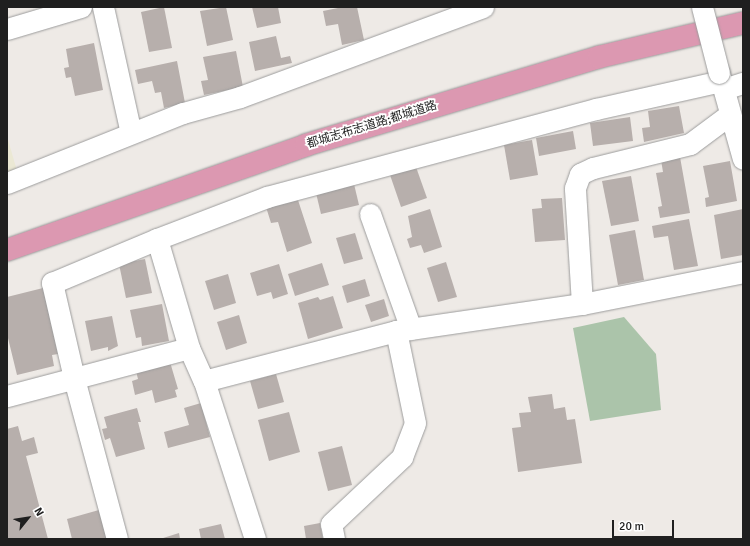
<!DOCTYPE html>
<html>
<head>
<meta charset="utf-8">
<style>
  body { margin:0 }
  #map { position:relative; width:750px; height:546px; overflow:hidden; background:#eeeae6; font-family:Signika,"Noto Sans JP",sans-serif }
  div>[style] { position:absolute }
  .farmland>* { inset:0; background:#ebe8d4 }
  .cemetery>* { inset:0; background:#abc4aa }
  .building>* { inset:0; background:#b7afac }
  .roads { filter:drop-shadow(0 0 1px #9c9c9c) drop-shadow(0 0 1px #9c9c9c) }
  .minor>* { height:21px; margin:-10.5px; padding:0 10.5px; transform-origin:10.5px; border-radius:10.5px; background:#fff }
  .highway>* { height:22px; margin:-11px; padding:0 11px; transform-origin:11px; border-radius:11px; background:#dc98b1 }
  .bridges { filter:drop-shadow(0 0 1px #9c9c9c) drop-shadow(0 0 1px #9c9c9c) }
  .minor-bridge>* { height:21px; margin:-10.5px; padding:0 10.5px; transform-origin:10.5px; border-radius:10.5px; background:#fff }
  span { translate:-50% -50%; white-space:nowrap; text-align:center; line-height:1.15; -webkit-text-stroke:3.5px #fff; paint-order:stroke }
  .street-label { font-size:12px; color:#1f1f1f }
  .frame { position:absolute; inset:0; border:8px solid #1f1f1f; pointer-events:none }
  .north { position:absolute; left:8px; top:498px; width:40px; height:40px; -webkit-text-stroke:3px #fff; paint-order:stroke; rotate:60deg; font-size:11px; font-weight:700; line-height:16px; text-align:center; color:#1f1f1f }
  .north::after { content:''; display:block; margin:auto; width:14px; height:18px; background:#1f1f1f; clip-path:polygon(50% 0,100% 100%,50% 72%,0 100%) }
  .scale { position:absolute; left:612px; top:520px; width:62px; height:18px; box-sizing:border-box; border:2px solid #1f1f1f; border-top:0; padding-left:5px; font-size:12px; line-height:14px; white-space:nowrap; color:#1f1f1f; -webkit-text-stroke:3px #fff; paint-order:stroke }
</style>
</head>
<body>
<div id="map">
  <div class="farmland">
    <i style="clip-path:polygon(7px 136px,17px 171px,7px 174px)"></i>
  </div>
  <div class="cemetery">
    <i style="clip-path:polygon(624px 317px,656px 354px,661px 410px,590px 421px,573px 328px)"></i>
  </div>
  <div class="building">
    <i style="clip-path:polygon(164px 7px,172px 48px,149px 52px,141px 12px)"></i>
    <i style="clip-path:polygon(226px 7px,233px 40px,207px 46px,200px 11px)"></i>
    <i style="clip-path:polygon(252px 7px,278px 7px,281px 23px,257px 28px)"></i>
    <i style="clip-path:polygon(343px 7px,357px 7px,364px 40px,342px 45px,338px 24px,326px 26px,323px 11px)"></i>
    <i style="clip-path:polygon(276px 36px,281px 58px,290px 56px,292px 63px,255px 71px,249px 42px)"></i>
    <i style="clip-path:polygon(94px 43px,103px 90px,75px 96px,71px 77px,66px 78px,64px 68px,69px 67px,66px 49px)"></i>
    <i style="clip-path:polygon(236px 51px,243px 87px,204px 95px,201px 81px,208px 80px,203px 57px)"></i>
    <i style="clip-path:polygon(177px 61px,185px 103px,164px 108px,161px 92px,155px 93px,152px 81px,138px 84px,135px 70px)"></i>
    <i style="clip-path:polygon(679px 106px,684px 133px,644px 142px,642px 128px,650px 127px,648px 111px)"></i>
    <i style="clip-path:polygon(630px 117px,633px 141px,593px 146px,590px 123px)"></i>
    <i style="clip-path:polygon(573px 131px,576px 149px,539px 156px,536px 138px)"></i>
    <i style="clip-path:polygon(532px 140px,538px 175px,510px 180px,504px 145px)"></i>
    <i style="clip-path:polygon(680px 157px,690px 213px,660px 218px,658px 207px,662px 206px,656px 173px,663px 172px,661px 160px)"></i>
    <i style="clip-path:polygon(730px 161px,737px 201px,706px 207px,705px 198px,709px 197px,703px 166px)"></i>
    <i style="clip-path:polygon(416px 167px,427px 198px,401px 207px,390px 175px)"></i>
    <i style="clip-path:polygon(631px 176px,639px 221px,611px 226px,602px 181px)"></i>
    <i style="clip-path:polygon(354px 184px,359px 205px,321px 214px,316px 193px)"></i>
    <i style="clip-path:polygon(297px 197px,312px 243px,287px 252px,278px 222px,271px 223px,266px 207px)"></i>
    <i style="clip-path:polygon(562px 198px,565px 240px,535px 242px,532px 209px,542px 208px,541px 199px)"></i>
    <i style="clip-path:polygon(430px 209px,442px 247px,424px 253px,421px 245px,410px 248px,407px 239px,412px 237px,408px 216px)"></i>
    <i style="clip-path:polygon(743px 209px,743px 255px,721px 259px,714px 215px)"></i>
    <i style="clip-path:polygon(689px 219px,698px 266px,674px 270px,668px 236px,654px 238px,652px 226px)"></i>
    <i style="clip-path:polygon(635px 230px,644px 280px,618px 285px,609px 235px)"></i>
    <i style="clip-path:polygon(355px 233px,363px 259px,344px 264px,336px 238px)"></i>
    <i style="clip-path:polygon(145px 259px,152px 293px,126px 298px,119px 264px)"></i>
    <i style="clip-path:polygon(446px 262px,457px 297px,438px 302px,427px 268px)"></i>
    <i style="clip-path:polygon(322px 263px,329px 285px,295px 296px,288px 274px)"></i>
    <i style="clip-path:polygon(279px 264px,288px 294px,273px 299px,271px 292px,257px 296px,250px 273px)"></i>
    <i style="clip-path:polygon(228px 274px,236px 303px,214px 310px,205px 281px)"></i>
    <i style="clip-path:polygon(365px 279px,370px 296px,347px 303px,342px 286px)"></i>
    <i style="clip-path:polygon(43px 288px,58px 354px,52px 355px,54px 366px,17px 375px,7px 334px,7px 297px)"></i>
    <i style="clip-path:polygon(333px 296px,343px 328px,308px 339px,298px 303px,318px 297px,320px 300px)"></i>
    <i style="clip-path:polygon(384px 299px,389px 316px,371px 322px,365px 305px)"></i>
    <i style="clip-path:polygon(162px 304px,169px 341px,142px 346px,141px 337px,136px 338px,130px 310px)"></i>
    <i style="clip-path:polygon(239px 315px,247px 343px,226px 350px,217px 322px)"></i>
    <i style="clip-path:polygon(112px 316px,118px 346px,108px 351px,108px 347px,91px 351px,85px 321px)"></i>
    <i style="clip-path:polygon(170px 362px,178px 389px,175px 390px,177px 397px,155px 403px,152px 390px,135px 395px,132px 381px,138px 379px,136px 371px)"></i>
    <i style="clip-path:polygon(276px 374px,284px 402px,258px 409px,250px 381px)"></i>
    <i style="clip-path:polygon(552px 394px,554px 409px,565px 407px,567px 420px,575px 419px,582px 463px,518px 472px,512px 428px,521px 427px,519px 413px,531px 412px,528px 397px)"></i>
    <i style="clip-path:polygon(201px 403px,210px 437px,168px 448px,164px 432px,189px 425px,184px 408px)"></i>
    <i style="clip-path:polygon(137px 408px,141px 422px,138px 422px,145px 449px,116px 457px,110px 438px,105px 440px,102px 429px,107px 428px,104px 417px)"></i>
    <i style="clip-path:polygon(289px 412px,300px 452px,269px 461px,258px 420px)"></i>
    <i style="clip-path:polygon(18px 426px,22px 441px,34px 437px,38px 453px,26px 456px,48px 539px,7px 539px,7px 429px)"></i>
    <i style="clip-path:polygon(342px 446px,352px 485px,328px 491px,318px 452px)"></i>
    <i style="clip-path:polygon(99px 510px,107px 539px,72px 539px,67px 519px)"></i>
    <i style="clip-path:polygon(320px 523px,323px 539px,306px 539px,304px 526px)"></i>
    <i style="clip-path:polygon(221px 524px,225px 539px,201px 539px,199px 529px)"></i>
    <i style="clip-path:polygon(179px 533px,180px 539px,160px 539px)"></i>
  </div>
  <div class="roads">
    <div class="minor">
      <i style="left:103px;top:7px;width:129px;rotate:77.5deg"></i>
      <i style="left:7px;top:29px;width:77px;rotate:-16.6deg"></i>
      <i style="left:719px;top:73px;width:89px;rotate:74.4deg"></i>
      <i style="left:724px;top:89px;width:20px;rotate:-18deg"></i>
      <i style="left:7px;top:183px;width:189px;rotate:-21.7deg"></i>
      <i style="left:183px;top:113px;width:59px;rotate:-15.7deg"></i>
      <i style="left:240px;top:97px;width:259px;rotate:-20.3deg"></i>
      <i style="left:370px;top:214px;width:122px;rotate:70.4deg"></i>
      <i style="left:157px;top:239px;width:114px;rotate:73.6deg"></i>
      <i style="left:582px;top:304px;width:116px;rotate:-93.5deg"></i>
      <i style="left:575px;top:188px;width:15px;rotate:-70deg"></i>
      <i style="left:580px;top:174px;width:14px;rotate:-25deg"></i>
      <i style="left:593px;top:168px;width:100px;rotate:-13.9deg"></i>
      <i style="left:690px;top:144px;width:49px;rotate:-36.6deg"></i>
      <i style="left:204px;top:381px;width:166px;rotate:72.1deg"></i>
      <i style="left:7px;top:396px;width:188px;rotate:-14.8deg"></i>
      <i style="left:189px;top:348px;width:36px;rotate:66deg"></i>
      <i style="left:204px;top:381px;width:198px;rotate:-14.6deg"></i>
      <i style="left:396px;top:331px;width:188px;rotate:-8.3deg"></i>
      <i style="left:582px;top:304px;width:164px;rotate:-11.2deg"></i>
      <i style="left:117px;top:539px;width:167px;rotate:-105deg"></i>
      <i style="left:74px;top:378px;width:98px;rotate:-103deg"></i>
      <i style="left:52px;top:283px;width:114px;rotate:-22.7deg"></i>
      <i style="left:157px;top:239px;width:118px;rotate:-20.9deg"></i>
      <i style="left:267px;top:197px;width:341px;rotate:-15deg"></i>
      <i style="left:596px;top:109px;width:128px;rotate:-12.6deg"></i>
      <i style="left:334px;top:539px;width:15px;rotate:-101deg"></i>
      <i style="left:331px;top:524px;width:98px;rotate:-43.3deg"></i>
      <i style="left:402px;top:457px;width:36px;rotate:-69deg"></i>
      <i style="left:415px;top:423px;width:94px;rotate:-101.7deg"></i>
    </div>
    <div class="highway">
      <i style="left:7px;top:250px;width:317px;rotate:-19.3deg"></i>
      <i style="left:306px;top:145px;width:306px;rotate:-16.7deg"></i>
      <i style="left:599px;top:57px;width:148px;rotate:-13.3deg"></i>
    </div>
  </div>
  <div class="bridges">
    <div class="minor-bridge">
      <i style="left:702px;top:7px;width:68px;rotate:75.6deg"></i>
    </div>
  </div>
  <div class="street-label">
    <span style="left:372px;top:125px;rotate:-17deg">都城志布志道路;都城道路</span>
  </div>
  <div class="frame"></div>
  <div class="north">N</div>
  <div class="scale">20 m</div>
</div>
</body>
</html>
